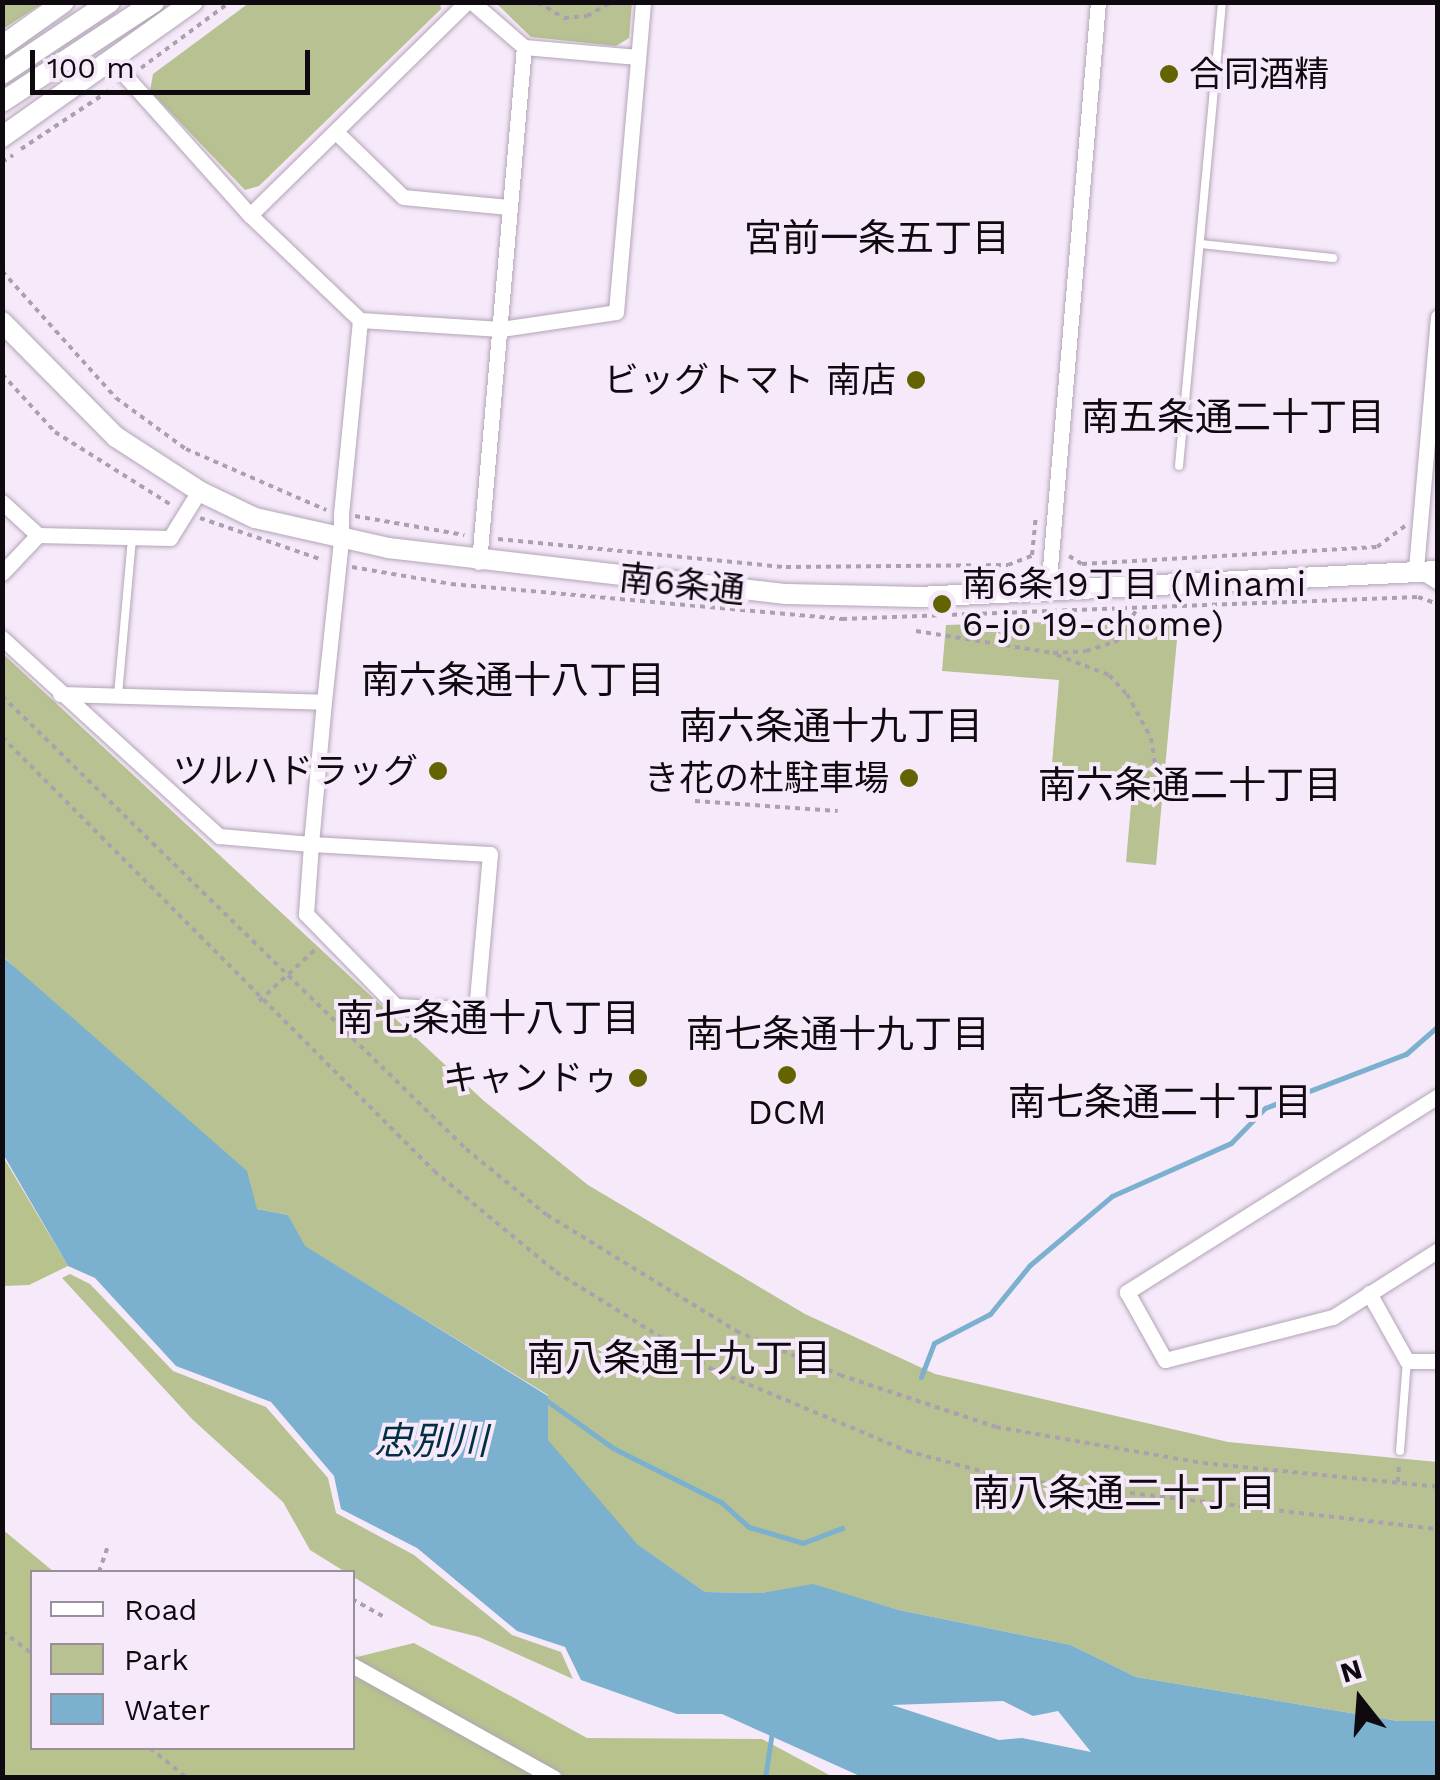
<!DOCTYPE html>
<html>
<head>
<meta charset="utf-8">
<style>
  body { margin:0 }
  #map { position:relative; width:1440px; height:1780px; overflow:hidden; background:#f6e9fa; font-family:"Work Sans","Noto Sans JP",sans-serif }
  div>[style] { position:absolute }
  .green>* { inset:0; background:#b7c191 }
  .forest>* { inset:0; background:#b7c28d }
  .water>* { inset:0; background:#7bb0cf }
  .stream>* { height:5px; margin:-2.5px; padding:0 2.5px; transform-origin:2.5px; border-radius:2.5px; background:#7bb0cf }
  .path>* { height:4px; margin-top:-2px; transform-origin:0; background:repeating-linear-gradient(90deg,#aba1ae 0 5px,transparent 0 10px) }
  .roads { filter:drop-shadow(0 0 2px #b2a5b5) drop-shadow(0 0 2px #b2a5b5) }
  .lane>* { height:8px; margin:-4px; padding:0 4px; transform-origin:4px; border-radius:4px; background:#fff }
  .street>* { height:15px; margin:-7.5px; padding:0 7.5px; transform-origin:7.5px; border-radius:7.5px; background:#fff }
  .secondary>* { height:20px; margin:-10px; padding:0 10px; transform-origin:10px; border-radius:10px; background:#fff }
  .dots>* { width:28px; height:28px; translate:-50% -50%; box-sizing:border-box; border:5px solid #f6e9fa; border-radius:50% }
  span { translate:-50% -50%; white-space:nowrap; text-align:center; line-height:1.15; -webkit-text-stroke:8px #f6e9fa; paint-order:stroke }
  .poi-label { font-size:35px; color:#0e0a0f }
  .left { translate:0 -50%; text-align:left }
  .right { translate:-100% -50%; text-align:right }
  .street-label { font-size:35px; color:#0e0a0f }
  .neighbourhood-label { font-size:38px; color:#0e0a0f }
  .water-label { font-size:38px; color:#002f44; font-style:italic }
  .frame { position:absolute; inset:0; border:5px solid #0e0a0f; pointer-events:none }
  .legend { position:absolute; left:30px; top:1570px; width:325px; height:180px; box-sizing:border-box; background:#f6e9fa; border:2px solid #99909c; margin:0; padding:12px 18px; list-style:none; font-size:30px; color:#0e0a0f }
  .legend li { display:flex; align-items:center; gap:20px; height:50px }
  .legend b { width:50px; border:2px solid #99909c }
  .north { position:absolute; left:1310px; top:1650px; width:100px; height:100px; -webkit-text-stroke:8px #f6e9fa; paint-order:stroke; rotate:343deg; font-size:28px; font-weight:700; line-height:40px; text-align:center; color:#0e0a0f }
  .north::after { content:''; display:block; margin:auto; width:35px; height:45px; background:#0e0a0f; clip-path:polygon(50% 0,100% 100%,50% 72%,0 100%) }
  .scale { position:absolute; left:30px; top:50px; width:280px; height:45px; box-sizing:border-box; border:5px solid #0e0a0f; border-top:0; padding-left:12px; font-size:30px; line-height:35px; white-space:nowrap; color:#0e0a0f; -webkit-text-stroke:8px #f6e9fa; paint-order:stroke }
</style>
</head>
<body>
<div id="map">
  <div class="green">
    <i style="clip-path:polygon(3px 2px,43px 2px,43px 3px,3px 29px)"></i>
    <i style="clip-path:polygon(249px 3px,440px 2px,441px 9px,259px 186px,245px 190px,150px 91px,153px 74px)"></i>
    <i style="clip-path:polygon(496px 3px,632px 3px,629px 38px,616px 46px,531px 37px)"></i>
    <i style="clip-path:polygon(1179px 618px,1156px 865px,1126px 862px,1133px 782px,1051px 776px,1059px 680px,942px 671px,946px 625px)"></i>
    <i style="clip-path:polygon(2px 653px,484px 1101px,588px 1185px,805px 1314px,935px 1374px,1228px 1442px,1437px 1462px,1437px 1721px,1398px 1721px,1136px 1677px,1071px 1645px,899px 1610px,813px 1585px,761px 1593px,705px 1592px,635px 1543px,547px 1440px,548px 1395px,304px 1246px,288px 1215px,257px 1209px,3px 956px)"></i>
    <i style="clip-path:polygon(70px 1274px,90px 1284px,173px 1371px,266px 1407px,328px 1478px,336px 1513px,414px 1555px,512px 1635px,561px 1652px,573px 1679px,479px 1637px,431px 1625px,310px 1550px,283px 1502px,192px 1419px,62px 1278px)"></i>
  </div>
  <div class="forest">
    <i style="clip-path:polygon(2px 1155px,68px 1266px,29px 1285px,3px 1286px)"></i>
    <i style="clip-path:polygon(2px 1529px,54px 1572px,32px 1572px,32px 1748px,352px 1748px,353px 1658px,414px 1643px,587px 1738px,762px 1739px,833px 1777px,3px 1777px)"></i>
  </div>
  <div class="water">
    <i style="clip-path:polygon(evenodd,2px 956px,247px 1171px,257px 1209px,288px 1215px,305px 1246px,548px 1396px,548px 1440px,637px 1544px,705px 1592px,761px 1593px,813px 1584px,899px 1610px,1071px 1645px,1136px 1677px,1398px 1721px,1437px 1721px,1437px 1777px,862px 1777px,722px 1714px,677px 1714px,581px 1680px,565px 1647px,517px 1631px,417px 1548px,341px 1509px,334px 1476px,271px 1402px,176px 1366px,95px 1278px,68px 1266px,3px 1154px,2px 956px,1003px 1701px,1033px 1716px,1058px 1711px,1091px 1752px,1022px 1738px,999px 1740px,892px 1705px,1003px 1701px)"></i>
  </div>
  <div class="stream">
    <i style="left:921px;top:1377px;width:36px;rotate:-69deg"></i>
    <i style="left:934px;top:1343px;width:63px;rotate:-27.4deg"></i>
    <i style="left:990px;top:1314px;width:63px;rotate:-50.8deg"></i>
    <i style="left:1030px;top:1265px;width:107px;rotate:-40.1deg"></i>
    <i style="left:1112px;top:1196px;width:130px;rotate:-24deg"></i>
    <i style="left:1231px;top:1143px;width:49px;rotate:-45.8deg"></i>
    <i style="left:1265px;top:1108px;width:151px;rotate:-21deg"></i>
    <i style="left:1406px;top:1054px;width:43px;rotate:-41.2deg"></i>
    <i style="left:543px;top:1398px;width:86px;rotate:35.5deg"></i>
    <i style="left:613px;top:1448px;width:121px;rotate:26.6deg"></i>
    <i style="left:721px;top:1502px;width:38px;rotate:42deg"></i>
    <i style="left:749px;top:1527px;width:56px;rotate:16.5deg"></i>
    <i style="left:803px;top:1543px;width:42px;rotate:-21deg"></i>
    <i style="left:765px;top:1778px;width:48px;rotate:-81.5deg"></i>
  </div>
  <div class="path">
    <i style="left:538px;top:2px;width:31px;rotate:32deg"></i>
    <i style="left:564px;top:18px;width:23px;rotate:-5deg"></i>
    <i style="left:587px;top:16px;width:28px;rotate:-30deg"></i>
    <i style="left:141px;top:68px;width:111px;rotate:-36.6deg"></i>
    <i style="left:21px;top:149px;width:110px;rotate:-33.5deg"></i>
    <i style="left:2px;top:162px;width:13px;rotate:-32deg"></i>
    <i style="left:2px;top:271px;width:171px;rotate:48.1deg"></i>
    <i style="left:116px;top:398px;width:87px;rotate:36.1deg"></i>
    <i style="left:186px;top:449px;width:153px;rotate:23.5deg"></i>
    <i style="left:2px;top:374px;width:79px;rotate:47.6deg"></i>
    <i style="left:55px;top:432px;width:139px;rotate:32.1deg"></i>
    <i style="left:355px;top:516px;width:111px;rotate:9.9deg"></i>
    <i style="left:200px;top:518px;width:130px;rotate:18.9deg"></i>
    <i style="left:498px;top:539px;width:289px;rotate:5.6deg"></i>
    <i style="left:786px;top:567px;width:222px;rotate:-0.5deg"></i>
    <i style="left:1008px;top:565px;width:28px;rotate:-21deg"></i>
    <i style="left:1032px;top:555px;width:40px;rotate:-84.3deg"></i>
    <i style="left:1069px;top:556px;width:15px;rotate:32deg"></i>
    <i style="left:1082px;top:564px;width:295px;rotate:-3.3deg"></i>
    <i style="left:1377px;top:547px;width:36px;rotate:-37deg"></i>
    <i style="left:352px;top:567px;width:100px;rotate:9.7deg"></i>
    <i style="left:451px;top:584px;width:393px;rotate:5.1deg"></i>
    <i style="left:842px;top:619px;width:576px;rotate:-2.19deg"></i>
    <i style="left:1418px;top:597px;width:21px;rotate:19deg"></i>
    <i style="left:916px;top:631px;width:139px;rotate:9.1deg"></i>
    <i style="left:1053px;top:653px;width:33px;rotate:-3deg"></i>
    <i style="left:1086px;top:651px;width:33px;rotate:-18deg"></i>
    <i style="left:1117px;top:641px;width:38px;rotate:-58deg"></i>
    <i style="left:1057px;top:655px;width:56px;rotate:21deg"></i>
    <i style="left:1109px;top:675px;width:26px;rotate:47deg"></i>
    <i style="left:1127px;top:694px;width:50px;rotate:61.4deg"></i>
    <i style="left:1151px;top:738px;width:32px;rotate:81deg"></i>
    <i style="left:2px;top:696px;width:648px;rotate:44.31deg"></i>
    <i style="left:466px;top:1149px;width:104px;rotate:39.2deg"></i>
    <i style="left:547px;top:1215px;width:222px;rotate:31.5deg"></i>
    <i style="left:736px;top:1331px;width:113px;rotate:22.9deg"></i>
    <i style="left:840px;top:1375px;width:164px;rotate:18.4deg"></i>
    <i style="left:996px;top:1427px;width:210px;rotate:9.9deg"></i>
    <i style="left:1203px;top:1463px;width:236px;rotate:5.8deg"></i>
    <i style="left:2px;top:737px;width:612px;rotate:45.13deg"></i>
    <i style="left:434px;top:1171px;width:158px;rotate:39.6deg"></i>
    <i style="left:556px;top:1272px;width:184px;rotate:31.9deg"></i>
    <i style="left:712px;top:1369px;width:212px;rotate:22.8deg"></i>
    <i style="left:907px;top:1451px;width:108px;rotate:15.1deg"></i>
    <i style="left:1011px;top:1479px;width:430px;rotate:6.7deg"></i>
    <i style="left:695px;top:801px;width:143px;rotate:4deg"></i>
    <i style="left:259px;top:1001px;width:80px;rotate:-42.5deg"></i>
    <i style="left:1398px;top:1482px;width:20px;rotate:-87deg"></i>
    <i style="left:99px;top:1572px;width:28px;rotate:-71deg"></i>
    <i style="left:352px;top:1599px;width:39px;rotate:29deg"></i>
    <i style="left:2px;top:1631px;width:38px;rotate:37deg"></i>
    <i style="left:150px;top:1748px;width:48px;rotate:39deg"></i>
  </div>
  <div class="roads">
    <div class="lane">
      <i style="left:1200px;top:244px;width:134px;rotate:6deg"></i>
      <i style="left:1179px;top:466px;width:466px;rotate:-84.7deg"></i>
      <i style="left:118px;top:695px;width:159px;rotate:-84.9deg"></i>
      <i style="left:1400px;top:1451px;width:90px;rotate:-85.6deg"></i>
    </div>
    <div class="street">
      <i style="left:472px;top:2px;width:69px;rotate:40.9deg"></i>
      <i style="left:524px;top:47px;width:114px;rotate:5deg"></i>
      <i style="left:114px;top:63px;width:204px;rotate:48.2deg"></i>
      <i style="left:250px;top:215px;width:152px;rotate:43.7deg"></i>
      <i style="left:360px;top:320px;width:141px;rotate:3.7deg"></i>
      <i style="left:501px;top:329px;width:116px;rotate:-8.4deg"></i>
      <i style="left:616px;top:312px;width:311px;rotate:-85deg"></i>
      <i style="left:336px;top:132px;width:93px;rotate:44.1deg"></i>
      <i style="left:403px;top:197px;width:106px;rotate:5.4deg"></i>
      <i style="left:250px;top:215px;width:304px;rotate:-44.5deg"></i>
      <i style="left:1438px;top:317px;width:252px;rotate:95deg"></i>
      <i style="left:1416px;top:568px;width:26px;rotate:32deg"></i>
      <i style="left:2px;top:502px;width:49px;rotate:42.5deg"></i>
      <i style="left:479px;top:562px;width:517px;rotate:-85.01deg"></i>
      <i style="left:2px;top:573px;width:52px;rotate:-46.5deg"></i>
      <i style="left:38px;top:535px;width:132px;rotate:1.3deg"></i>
      <i style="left:170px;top:538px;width:55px;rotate:-58.3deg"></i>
      <i style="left:1048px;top:591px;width:591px;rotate:-85.15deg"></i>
      <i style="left:2px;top:638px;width:294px;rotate:42.4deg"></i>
      <i style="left:219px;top:836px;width:92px;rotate:5deg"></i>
      <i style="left:311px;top:844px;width:179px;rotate:3.2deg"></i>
      <i style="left:490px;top:854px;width:157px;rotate:95.1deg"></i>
      <i style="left:476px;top:1010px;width:80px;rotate:-177.1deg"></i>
      <i style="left:396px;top:1006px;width:129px;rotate:-134.4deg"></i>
      <i style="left:306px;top:914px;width:70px;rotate:-85.9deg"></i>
      <i style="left:311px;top:844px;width:143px;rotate:-84.8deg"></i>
      <i style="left:324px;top:702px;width:163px;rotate:-84deg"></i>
      <i style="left:341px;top:540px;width:26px;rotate:-90deg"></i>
      <i style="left:341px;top:514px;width:195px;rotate:-84.4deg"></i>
      <i style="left:60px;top:694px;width:264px;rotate:1.7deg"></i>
      <i style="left:1438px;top:1096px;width:368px;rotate:147.8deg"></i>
      <i style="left:1127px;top:1292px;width:78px;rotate:60.8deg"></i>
      <i style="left:1165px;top:1360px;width:173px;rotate:-14.4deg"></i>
      <i style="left:1333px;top:1317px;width:125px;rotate:-32.5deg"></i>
      <i style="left:1369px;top:1293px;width:78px;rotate:60.8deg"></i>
      <i style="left:1407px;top:1361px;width:31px"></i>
      <i style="left:352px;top:1665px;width:231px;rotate:29.2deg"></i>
    </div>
    <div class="secondary">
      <i style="left:2px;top:46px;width:76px;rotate:-35.4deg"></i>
      <i style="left:2px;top:74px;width:130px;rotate:-33.7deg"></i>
      <i style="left:2px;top:102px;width:182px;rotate:-33.3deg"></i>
      <i style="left:2px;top:137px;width:234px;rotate:-35.3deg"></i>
      <i style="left:2px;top:322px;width:162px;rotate:45.3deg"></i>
      <i style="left:116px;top:437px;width:99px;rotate:33deg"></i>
      <i style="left:199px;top:491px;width:62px;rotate:25.7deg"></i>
      <i style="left:255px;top:518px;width:136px;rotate:12.7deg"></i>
      <i style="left:388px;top:548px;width:401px;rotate:6.6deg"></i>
      <i style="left:786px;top:594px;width:133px;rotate:1.3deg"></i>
      <i style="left:919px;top:597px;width:520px;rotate:-2.87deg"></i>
    </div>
  </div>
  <div class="dots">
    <i style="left:1169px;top:74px;background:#636400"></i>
    <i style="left:916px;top:380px;background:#636400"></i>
    <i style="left:942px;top:604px;background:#636400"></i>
    <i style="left:438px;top:771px;background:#636400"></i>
    <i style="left:909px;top:778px;background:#636400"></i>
    <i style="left:787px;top:1075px;background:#636400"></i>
    <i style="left:638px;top:1078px;background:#636400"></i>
  </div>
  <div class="poi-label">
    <span class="left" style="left:1189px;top:74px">合同酒精</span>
    <span class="right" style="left:896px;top:380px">ビッグトマト 南店</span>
    <span class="left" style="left:962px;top:604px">南6条19丁目 (Minami<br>6-jo 19-chome)</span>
    <span class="right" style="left:418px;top:771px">ツルハドラッグ</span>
    <span class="right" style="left:889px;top:778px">き花の杜駐車場</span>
    <span class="right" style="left:618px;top:1078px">キャンドゥ</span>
    <span style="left:787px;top:1112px">DCM</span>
  </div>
  <div class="street-label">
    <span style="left:682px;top:584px;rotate:6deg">南6条通</span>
  </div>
  <div class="neighbourhood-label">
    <span style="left:877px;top:239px">宮前一条五丁目</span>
    <span style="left:1233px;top:418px">南五条通二十丁目</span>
    <span style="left:513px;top:681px">南六条通十八丁目</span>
    <span style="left:831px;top:727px">南六条通十九丁目</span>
    <span style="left:1190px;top:786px">南六条通二十丁目</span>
    <span style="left:488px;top:1019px">南七条通十八丁目</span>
    <span style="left:838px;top:1035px">南七条通十九丁目</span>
    <span style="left:1160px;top:1103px">南七条通二十丁目</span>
    <span style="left:679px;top:1359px">南八条通十九丁目</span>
    <span style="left:1124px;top:1494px">南八条通二十丁目</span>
  </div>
  <div class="water-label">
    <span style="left:431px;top:1442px">忠別川</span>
  </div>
  <div class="frame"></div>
  <ul class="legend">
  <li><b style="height:12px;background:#fff"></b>Road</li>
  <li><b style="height:28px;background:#b7c191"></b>Park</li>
  <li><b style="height:28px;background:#7bb0cf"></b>Water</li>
  </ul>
  <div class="north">N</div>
  <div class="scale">100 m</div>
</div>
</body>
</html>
